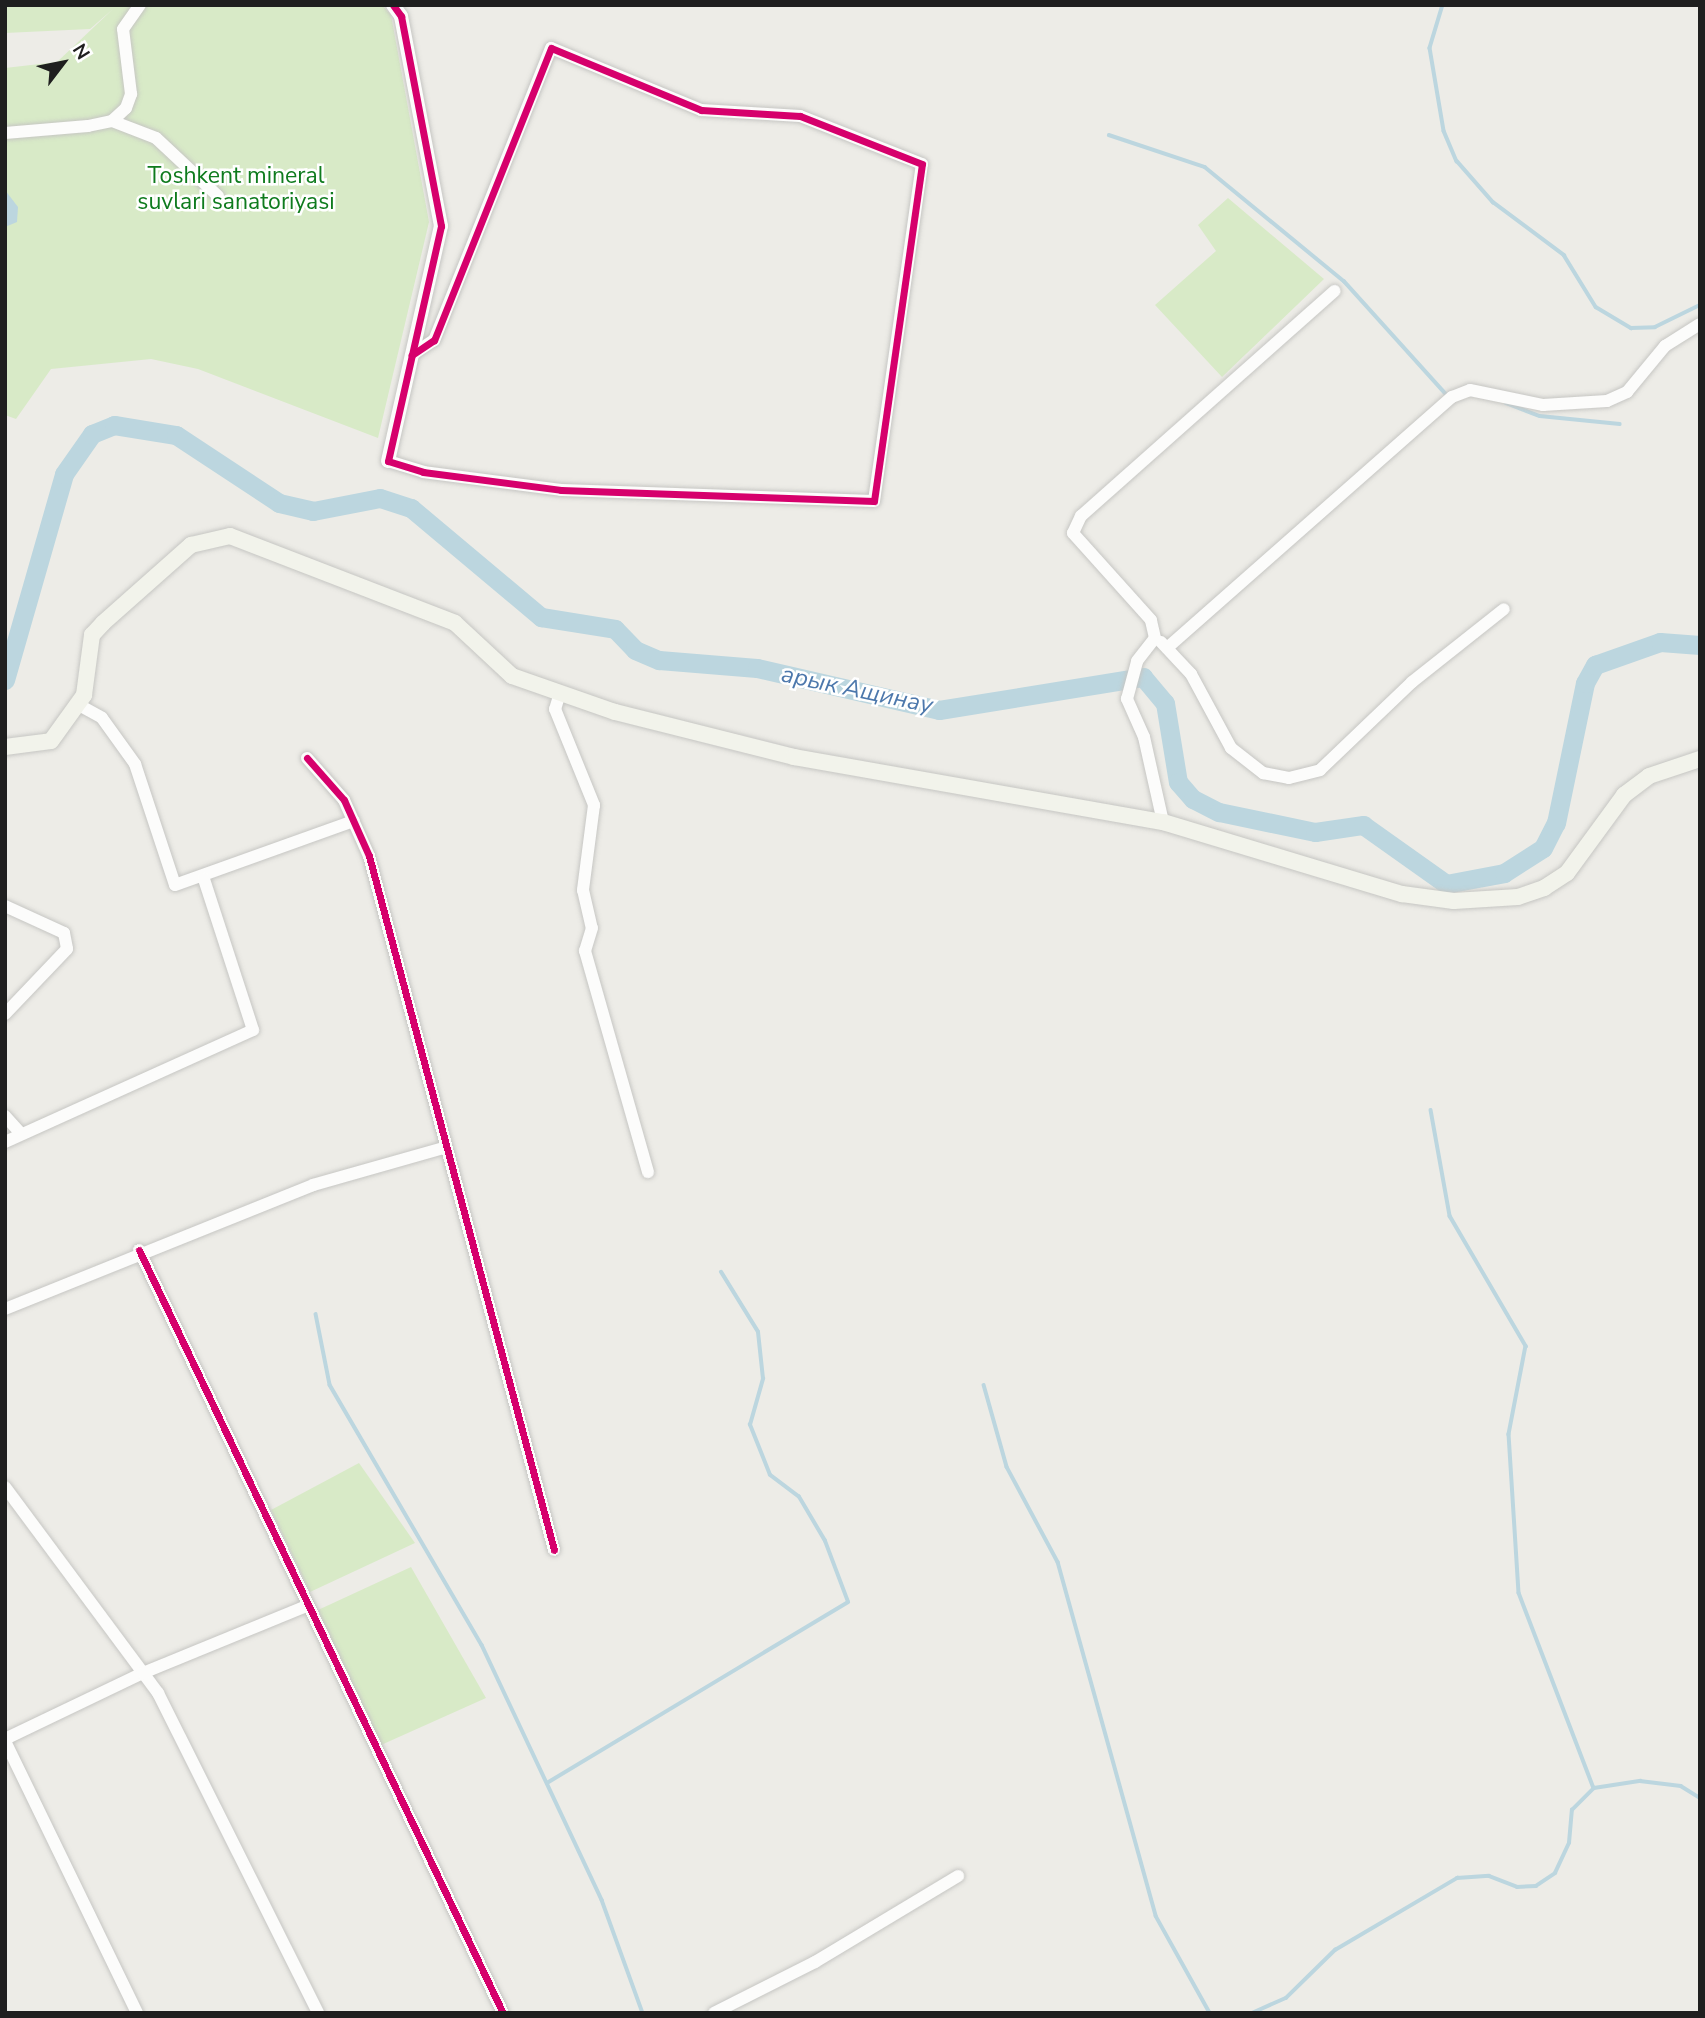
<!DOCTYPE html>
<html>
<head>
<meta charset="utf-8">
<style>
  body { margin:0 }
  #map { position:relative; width:1705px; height:2018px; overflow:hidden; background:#edece7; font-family:"Nunito Sans",sans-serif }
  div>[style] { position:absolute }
  .grass>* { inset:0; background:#d8eac7 }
  .water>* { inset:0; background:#bcd6df }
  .stream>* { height:3.5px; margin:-1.75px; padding:0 1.75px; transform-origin:1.75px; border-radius:1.75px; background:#bcd6df }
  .river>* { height:19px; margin:-9.5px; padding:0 9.5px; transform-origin:9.5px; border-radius:9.5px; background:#bcd6df }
  .roads { filter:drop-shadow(0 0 2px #c6c6c3) drop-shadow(0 0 2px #c6c6c3) }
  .minor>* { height:12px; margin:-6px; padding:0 6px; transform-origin:6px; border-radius:6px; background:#fcfcfb }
  .tertiary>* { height:14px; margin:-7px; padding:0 7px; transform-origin:7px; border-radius:7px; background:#fcfcfb }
  .secondary>* { height:16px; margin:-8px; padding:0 8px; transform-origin:8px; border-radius:8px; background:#f2f3eb }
  .cycleway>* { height:7px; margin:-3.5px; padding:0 3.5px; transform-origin:3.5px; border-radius:3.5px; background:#d6006c }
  span { translate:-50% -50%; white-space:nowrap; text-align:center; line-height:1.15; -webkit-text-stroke:5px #fff; paint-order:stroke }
  .park-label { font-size:23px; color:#0f7b1e }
  .water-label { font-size:24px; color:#4d78ac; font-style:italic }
  .frame { position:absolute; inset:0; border:7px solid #1f1f1f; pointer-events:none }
  .north { position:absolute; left:28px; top:28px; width:70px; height:70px; -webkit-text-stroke:5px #fff; paint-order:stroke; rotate:58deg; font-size:19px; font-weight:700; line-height:28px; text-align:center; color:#1f1f1f }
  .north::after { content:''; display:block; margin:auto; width:24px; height:32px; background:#1f1f1f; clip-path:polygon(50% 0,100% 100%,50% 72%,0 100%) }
</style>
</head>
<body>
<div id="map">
  <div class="grass">
    <i style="clip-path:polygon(5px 5px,382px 5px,391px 15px,429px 222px,378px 438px,198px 369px,151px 359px,51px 369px,16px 419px,5px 415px,5px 68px,57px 62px,113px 9px,90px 29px,5px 33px)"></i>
    <i style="clip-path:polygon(1228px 198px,1324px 279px,1222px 377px,1155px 305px,1216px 251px,1198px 225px)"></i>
    <i style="clip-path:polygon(359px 1463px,415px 1543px,310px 1592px,271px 1510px)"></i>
    <i style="clip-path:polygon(411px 1567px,486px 1698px,381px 1745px,318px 1610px)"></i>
  </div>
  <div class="water">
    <i style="clip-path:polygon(5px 190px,18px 207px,17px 222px,5px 227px)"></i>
  </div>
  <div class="stream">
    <i style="left:1443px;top:5px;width:45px;rotate:106.8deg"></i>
    <i style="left:1430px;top:48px;width:84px;rotate:80.4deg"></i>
    <i style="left:1444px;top:131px;width:33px;rotate:67deg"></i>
    <i style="left:1457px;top:161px;width:55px;rotate:48.7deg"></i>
    <i style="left:1493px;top:202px;width:89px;rotate:36.7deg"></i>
    <i style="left:1564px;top:255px;width:61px;rotate:58.4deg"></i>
    <i style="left:1596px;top:307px;width:41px;rotate:31deg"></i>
    <i style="left:1631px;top:328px;width:24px;rotate:-2deg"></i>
    <i style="left:1655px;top:327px;width:50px;rotate:-26.1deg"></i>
    <i style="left:1109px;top:135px;width:101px;rotate:18.4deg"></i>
    <i style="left:1205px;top:167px;width:180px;rotate:39.4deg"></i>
    <i style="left:1344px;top:281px;width:155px;rotate:47.9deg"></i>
    <i style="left:1506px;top:403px;width:36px;rotate:21deg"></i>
    <i style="left:1540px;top:416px;width:80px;rotate:5.7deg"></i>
    <i style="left:1431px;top:1110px;width:108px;rotate:79.8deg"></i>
    <i style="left:1450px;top:1216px;width:151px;rotate:59.7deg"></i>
    <i style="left:1526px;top:1346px;width:90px;rotate:100.9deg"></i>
    <i style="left:1509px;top:1434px;width:159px;rotate:86.4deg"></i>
    <i style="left:1519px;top:1593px;width:209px;rotate:69deg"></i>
    <i style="left:316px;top:1314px;width:72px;rotate:78.8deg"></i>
    <i style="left:330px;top:1385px;width:301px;rotate:59.7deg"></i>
    <i style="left:482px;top:1645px;width:282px;rotate:64.8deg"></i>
    <i style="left:602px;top:1900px;width:120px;rotate:70.1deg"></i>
    <i style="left:984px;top:1385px;width:85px;rotate:74.3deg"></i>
    <i style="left:1007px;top:1467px;width:108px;rotate:61.8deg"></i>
    <i style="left:1058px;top:1562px;width:367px;rotate:74.5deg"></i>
    <i style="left:1156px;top:1916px;width:111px;rotate:60.9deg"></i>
    <i style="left:547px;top:1783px;width:351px;rotate:-31deg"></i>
    <i style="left:848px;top:1602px;width:65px;rotate:-110.7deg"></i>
    <i style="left:825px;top:1541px;width:51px;rotate:-120.6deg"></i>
    <i style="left:799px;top:1497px;width:36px;rotate:-143deg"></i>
    <i style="left:770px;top:1475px;width:54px;rotate:-111.8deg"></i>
    <i style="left:750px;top:1425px;width:48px;rotate:-74.2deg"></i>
    <i style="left:763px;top:1379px;width:47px;rotate:-96.1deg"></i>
    <i style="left:758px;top:1332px;width:70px;rotate:-121.7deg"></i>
    <i style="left:1252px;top:2013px;width:37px;rotate:-24deg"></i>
    <i style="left:1286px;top:1998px;width:69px;rotate:-44.4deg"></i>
    <i style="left:1335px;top:1950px;width:142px;rotate:-30.5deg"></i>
    <i style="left:1457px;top:1878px;width:32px;rotate:-4deg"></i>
    <i style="left:1489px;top:1876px;width:30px;rotate:21deg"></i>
    <i style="left:1517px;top:1887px;width:19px;rotate:-3deg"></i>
    <i style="left:1536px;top:1886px;width:23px;rotate:-34deg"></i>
    <i style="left:1555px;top:1873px;width:33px;rotate:-65deg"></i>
    <i style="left:1569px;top:1843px;width:33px;rotate:-85deg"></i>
    <i style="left:1572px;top:1810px;width:31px;rotate:-45deg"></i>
    <i style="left:1594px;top:1788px;width:47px;rotate:-8.7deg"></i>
    <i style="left:1640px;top:1781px;width:41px;rotate:7deg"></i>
    <i style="left:1681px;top:1786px;width:22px;rotate:32deg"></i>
  </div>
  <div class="river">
    <i style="left:5px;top:680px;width:214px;rotate:-74deg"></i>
    <i style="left:64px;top:474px;width:49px;rotate:-55deg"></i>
    <i style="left:92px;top:434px;width:24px;rotate:-22deg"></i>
    <i style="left:114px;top:425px;width:63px;rotate:9.2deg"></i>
    <i style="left:176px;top:435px;width:123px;rotate:33.4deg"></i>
    <i style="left:279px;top:503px;width:35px;rotate:13deg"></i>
    <i style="left:313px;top:511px;width:68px;rotate:-11deg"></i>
    <i style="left:380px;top:498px;width:33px;rotate:18deg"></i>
    <i style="left:411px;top:508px;width:170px;rotate:40deg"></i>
    <i style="left:541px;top:617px;width:75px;rotate:9.2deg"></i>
    <i style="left:615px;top:629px;width:29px;rotate:46deg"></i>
    <i style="left:635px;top:650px;width:26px;rotate:23deg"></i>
    <i style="left:659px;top:660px;width:98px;rotate:4.7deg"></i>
    <i style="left:757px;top:668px;width:187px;rotate:13deg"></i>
    <i style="left:939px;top:710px;width:207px;rotate:-9.2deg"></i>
    <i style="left:1143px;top:677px;width:34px;rotate:50deg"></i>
    <i style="left:1165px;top:703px;width:80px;rotate:80.7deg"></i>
    <i style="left:1178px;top:782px;width:23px;rotate:49deg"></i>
    <i style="left:1193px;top:799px;width:29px;rotate:27deg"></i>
    <i style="left:1219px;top:812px;width:98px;rotate:11.8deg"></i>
    <i style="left:1315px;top:832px;width:49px;rotate:-8.3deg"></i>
    <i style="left:1363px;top:825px;width:102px;rotate:35.4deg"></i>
    <i style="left:1446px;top:884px;width:59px;rotate:-10.7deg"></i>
    <i style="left:1504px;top:873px;width:46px;rotate:-32.7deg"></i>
    <i style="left:1543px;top:848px;width:28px;rotate:-63deg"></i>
    <i style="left:1556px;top:823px;width:143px;rotate:-78.3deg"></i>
    <i style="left:1585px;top:683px;width:21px;rotate:-61deg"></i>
    <i style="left:1595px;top:665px;width:69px;rotate:-19.5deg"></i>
    <i style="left:1660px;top:642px;width:40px;rotate:4.3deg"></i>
  </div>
  <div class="roads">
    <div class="minor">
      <i style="left:112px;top:121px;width:47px;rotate:21.1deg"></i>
      <i style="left:156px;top:138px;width:85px;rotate:43.1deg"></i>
      <i style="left:5px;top:133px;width:83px;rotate:-4.8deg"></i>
      <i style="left:88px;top:126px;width:25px;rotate:-12deg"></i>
      <i style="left:112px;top:121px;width:19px;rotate:-43deg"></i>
      <i style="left:126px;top:108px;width:15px;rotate:-70deg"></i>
      <i style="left:131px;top:94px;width:65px;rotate:-97deg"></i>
      <i style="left:123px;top:29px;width:29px;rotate:-55deg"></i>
      <i style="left:388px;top:461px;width:37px;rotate:17deg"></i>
      <i style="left:423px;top:472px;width:139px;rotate:7.4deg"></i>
      <i style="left:561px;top:490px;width:313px;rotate:2deg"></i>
      <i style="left:874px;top:501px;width:340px;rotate:-81.9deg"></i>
      <i style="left:922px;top:164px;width:131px;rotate:-158.5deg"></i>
      <i style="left:800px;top:116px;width:99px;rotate:-176.5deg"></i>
      <i style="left:701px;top:110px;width:162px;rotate:-157.5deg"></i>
      <i style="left:551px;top:48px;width:315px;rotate:111.8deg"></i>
      <i style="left:434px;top:340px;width:27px;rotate:146deg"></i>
      <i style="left:1161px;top:642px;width:44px;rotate:46.8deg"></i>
      <i style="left:1191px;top:674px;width:84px;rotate:61.6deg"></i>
      <i style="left:1231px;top:748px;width:41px;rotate:38deg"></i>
      <i style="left:1263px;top:773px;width:26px;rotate:11deg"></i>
      <i style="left:1289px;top:778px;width:32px;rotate:-14deg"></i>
      <i style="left:1320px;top:770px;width:127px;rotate:-43.7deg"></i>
      <i style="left:1412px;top:682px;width:117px;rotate:-38.4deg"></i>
      <i style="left:1167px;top:648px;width:380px;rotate:-41.4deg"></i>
      <i style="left:1452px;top:397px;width:19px;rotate:-21deg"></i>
      <i style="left:1470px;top:390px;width:75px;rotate:11.6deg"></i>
      <i style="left:1543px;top:405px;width:64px;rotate:-3.6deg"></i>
      <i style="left:1607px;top:401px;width:22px;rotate:-24deg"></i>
      <i style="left:1627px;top:392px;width:60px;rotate:-50.4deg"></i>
      <i style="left:1665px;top:346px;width:41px;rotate:-32.2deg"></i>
      <i style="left:560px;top:693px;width:17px;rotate:107deg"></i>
      <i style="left:555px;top:709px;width:104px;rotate:67.9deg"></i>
      <i style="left:594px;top:805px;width:86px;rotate:97.4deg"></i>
      <i style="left:583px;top:890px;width:39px;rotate:77deg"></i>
      <i style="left:592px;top:928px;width:24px;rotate:107deg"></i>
      <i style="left:585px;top:951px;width:230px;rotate:74.1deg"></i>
      <i style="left:79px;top:705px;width:26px;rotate:29deg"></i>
      <i style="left:102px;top:718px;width:57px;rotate:54.3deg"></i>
      <i style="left:135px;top:764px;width:127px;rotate:71.7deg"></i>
      <i style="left:175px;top:885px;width:190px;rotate:-19.7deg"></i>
      <i style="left:307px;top:758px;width:56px;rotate:48.6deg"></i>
      <i style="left:344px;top:800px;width:61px;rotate:65.9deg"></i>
      <i style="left:369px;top:856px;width:718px;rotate:75.07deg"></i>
      <i style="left:1163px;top:822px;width:87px;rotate:-102.6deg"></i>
      <i style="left:1144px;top:737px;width:42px;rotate:-114.1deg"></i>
      <i style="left:1127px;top:699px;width:39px;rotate:-75deg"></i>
      <i style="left:1137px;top:661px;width:29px;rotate:-52deg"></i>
      <i style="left:1155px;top:638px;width:18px;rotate:-103deg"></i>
      <i style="left:1151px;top:620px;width:117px;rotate:-131.9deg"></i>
      <i style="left:1073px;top:533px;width:19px;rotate:-65deg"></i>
      <i style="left:1081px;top:516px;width:339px;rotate:-41.6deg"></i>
      <i style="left:5px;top:906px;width:65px;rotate:24.6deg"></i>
      <i style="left:64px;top:933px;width:16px;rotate:79deg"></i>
      <i style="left:67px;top:949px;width:90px;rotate:133.6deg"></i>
      <i style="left:5px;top:1116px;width:24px;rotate:48deg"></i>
      <i style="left:5px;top:1142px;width:272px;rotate:-24.3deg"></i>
      <i style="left:253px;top:1030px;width:159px;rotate:-108deg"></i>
      <i style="left:139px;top:1250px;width:845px;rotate:64.5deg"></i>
      <i style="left:5px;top:1309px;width:332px;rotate:-21.9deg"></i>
      <i style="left:313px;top:1185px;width:136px;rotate:-15.8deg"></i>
      <i style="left:5px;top:1487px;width:257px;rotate:53.4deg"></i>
      <i style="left:158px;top:1693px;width:358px;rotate:63.4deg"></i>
      <i style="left:5px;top:1739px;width:153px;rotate:-25.6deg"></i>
      <i style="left:143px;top:1673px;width:174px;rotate:-22.3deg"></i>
      <i style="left:5px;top:1741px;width:302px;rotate:64.1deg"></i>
      <i style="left:714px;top:2013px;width:113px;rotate:-26.8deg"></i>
      <i style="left:815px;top:1962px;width:167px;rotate:-31deg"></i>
    </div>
    <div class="tertiary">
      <i style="left:388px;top:461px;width:241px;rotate:-77.3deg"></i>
      <i style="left:441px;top:226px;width:214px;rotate:-100.8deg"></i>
      <i style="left:401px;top:16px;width:14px;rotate:-126deg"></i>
    </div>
    <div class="secondary">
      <i style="left:5px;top:747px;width:46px;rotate:-7.4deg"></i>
      <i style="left:51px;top:741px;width:57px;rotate:-54.3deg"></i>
      <i style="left:84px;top:695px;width:61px;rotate:-82.4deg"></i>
      <i style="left:92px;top:635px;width:16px;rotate:-47deg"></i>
      <i style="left:103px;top:623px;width:118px;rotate:-41.6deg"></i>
      <i style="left:191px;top:545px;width:40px;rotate:-13deg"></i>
      <i style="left:230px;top:536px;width:241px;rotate:21.1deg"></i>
      <i style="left:455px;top:623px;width:78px;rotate:42.9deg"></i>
      <i style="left:512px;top:676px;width:109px;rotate:19.3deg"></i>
      <i style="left:615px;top:712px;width:185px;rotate:14.1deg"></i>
      <i style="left:794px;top:757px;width:375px;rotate:10deg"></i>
      <i style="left:1163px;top:822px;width:250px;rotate:16.8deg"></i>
      <i style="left:1402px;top:894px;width:52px;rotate:7.7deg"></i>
      <i style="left:1454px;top:901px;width:64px;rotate:-3.6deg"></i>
      <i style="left:1518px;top:897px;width:28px;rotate:-19deg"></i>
      <i style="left:1544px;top:888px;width:27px;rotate:-33deg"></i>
      <i style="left:1567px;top:873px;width:97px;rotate:-53.8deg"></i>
      <i style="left:1624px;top:795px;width:31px;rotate:-37deg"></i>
      <i style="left:1649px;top:776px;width:54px;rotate:-18.4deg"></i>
    </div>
  </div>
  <div class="cycleway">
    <i style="left:393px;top:5px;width:14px;rotate:54deg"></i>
    <i style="left:401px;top:16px;width:214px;rotate:79.2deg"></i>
    <i style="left:441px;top:226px;width:241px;rotate:102.7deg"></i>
    <i style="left:388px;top:461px;width:37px;rotate:17deg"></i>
    <i style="left:423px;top:472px;width:139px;rotate:7.4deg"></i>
    <i style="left:561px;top:490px;width:313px;rotate:2deg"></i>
    <i style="left:874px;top:501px;width:340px;rotate:-81.9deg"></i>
    <i style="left:922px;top:164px;width:131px;rotate:-158.5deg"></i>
    <i style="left:800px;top:116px;width:99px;rotate:-176.5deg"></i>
    <i style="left:701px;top:110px;width:162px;rotate:-157.5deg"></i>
    <i style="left:551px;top:48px;width:315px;rotate:111.8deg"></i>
    <i style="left:434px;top:340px;width:27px;rotate:146deg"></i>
    <i style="left:307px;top:758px;width:56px;rotate:48.6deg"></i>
    <i style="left:344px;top:800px;width:61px;rotate:65.9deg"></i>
    <i style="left:369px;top:856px;width:718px;rotate:75.07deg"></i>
    <i style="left:139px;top:1250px;width:845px;rotate:64.5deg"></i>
  </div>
  <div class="park-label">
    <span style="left:236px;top:189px">Toshkent mineral<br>suvlari sanatoriyasi</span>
  </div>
  <div class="water-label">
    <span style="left:857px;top:690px;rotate:12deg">арык Ащинау</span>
  </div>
  <div class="frame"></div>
  <div class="north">N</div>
</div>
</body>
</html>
